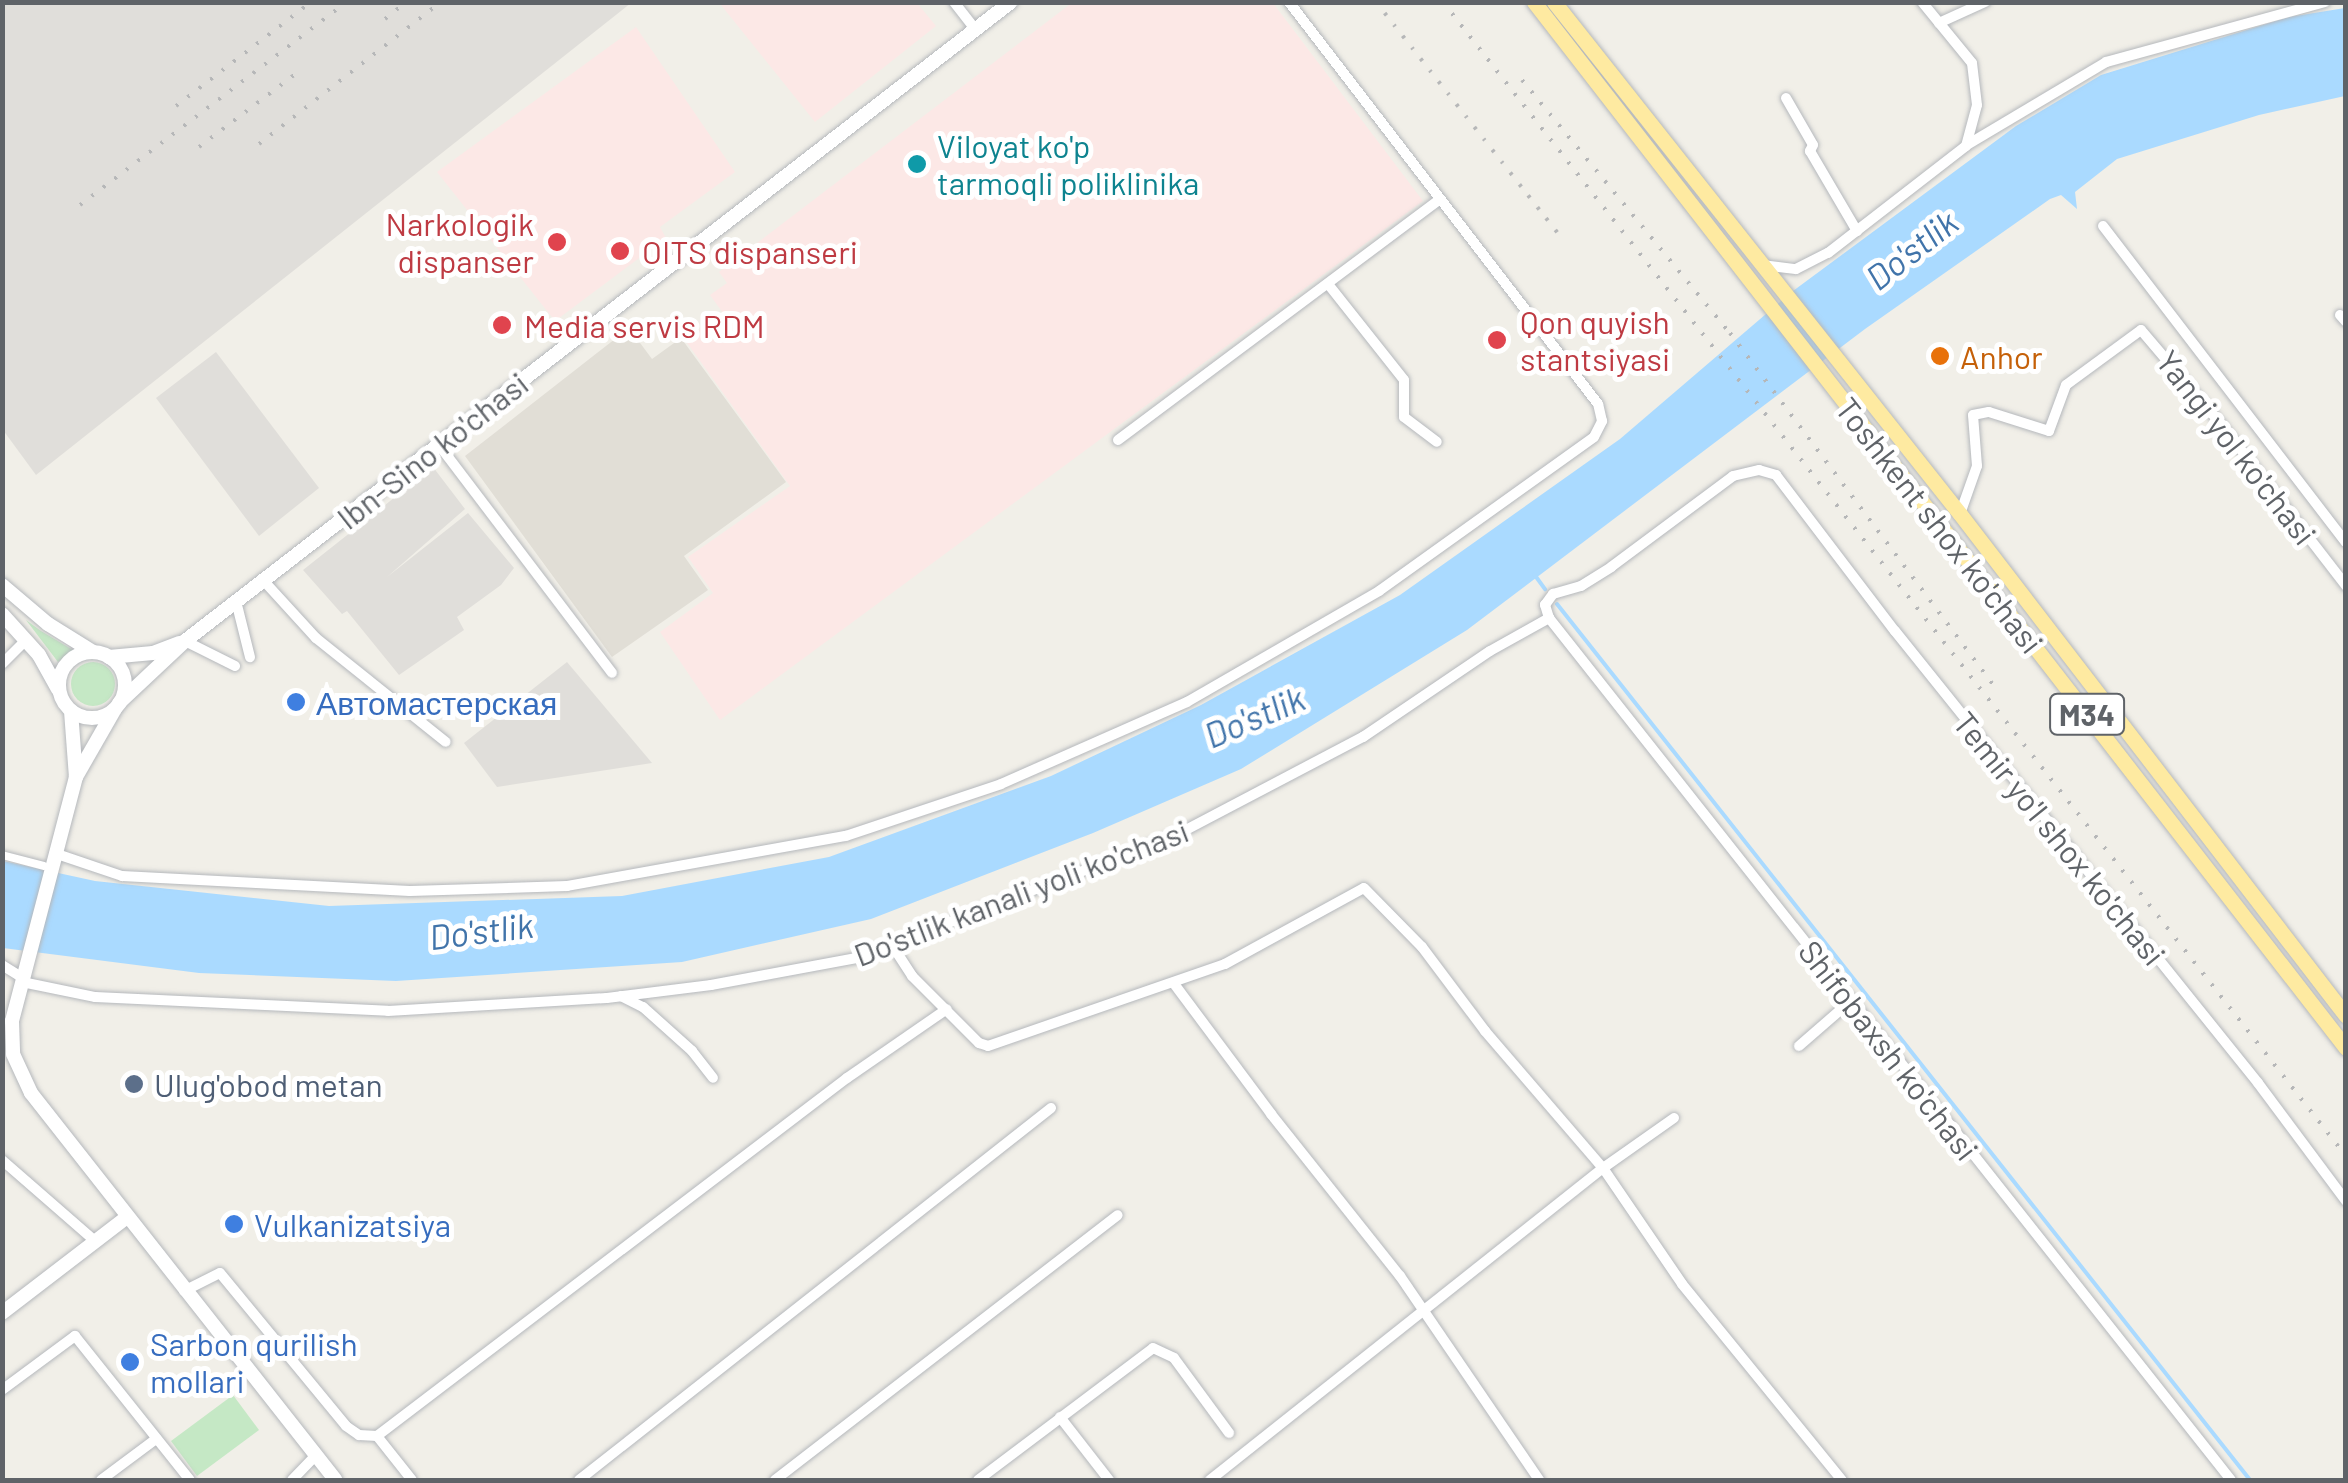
<!DOCTYPE html>
<html>
<head>
<meta charset="utf-8">
<style>
  body { margin:0 }
  #map { position:relative; width:2348px; height:1483px; overflow:hidden; background:#f1efe8; font-family:Barlow,sans-serif }
  div>[style] { position:absolute }
  .industrial>* { inset:0; background:#e0deda }
  .education>* { inset:0; background:#e1ded6 }
  .medical>* { inset:0; background:#fce8e6 }
  .green>* { inset:0; background:#c5e8c5 }
  .round { border-radius:50% }
  .water>* { inset:0; background:#aadaff }
  .stream>* { height:4px; margin:-2px; padding:0 2px; transform-origin:2px; border-radius:2px; background:#aadaff }
  .roads { filter:drop-shadow(0 0 2px #b5b8bc) drop-shadow(0 0 2px #b5b8bc) }
  .pedestrian>* { height:8px; margin:-4px; padding:0 4px; transform-origin:4px; border-radius:4px; background:#fff }
  .minor>* { height:10px; margin:-5px; padding:0 5px; transform-origin:5px; border-radius:5px; background:#fff }
  .secondary>* { height:14px; margin:-7px; padding:0 7px; transform-origin:7px; border-radius:7px; background:#fff }
  .secondary>.ring { margin:-7px; padding:0; box-sizing:content-box; background:none; border:14px solid #fff; border-radius:50% }
  .trunk>* { height:15px; margin:-7.5px; padding:0 7.5px; transform-origin:7.5px; border-radius:7.5px; background:#feeaa1 }
  .rail>* { height:4px; margin-top:-2px; transform-origin:0; background:repeating-linear-gradient(90deg,#b6b7b8 0 2.5px,transparent 0 14.5px) }
  .dots>* { width:28px; height:28px; translate:-50% -50%; box-sizing:border-box; border:5px solid #fff; border-radius:50% }
  span { translate:-50% -50%; white-space:nowrap; text-align:center; line-height:1.15; -webkit-text-stroke:10px #fff; paint-order:stroke }
  .shield-label span { padding:2px 8px; background:#fff; border:2px solid; border-radius:8px; -webkit-text-stroke-width:0 }
  .shield-label { font-size:30px; color:#5f6368; font-weight:700 }
  .culture-label { font-size:32px; color:#0d838f }
  .left { translate:0 -50%; text-align:left }
  .health-label { font-size:32px; color:#be3a42 }
  .right { translate:-100% -50%; text-align:right }
  .food-label { font-size:32px; color:#c56008 }
  .street-label { font-size:32px; color:#5f6368 }
  .shop-label { font-size:32px; color:#366cbe }
  .service-label { font-size:32px; color:#4e5e75 }
  .water-label { font-size:35px; color:#4174aa; font-style:italic }
  .frame { position:absolute; inset:0; border:5px solid #5f6368; pointer-events:none }
</style>
</head>
<body>
<div id="map">
  <div class="industrial">
    <i style="clip-path:polygon(3px 2px,631px 2px,631px 3px,36px 475px,3px 430px)"></i>
    <i style="clip-path:polygon(216px 352px,319px 488px,259px 536px,156px 398px)"></i>
    <i style="clip-path:polygon(433px 467px,465px 509px,387px 577px,468px 513px,514px 568px,501px 585px,457px 617px,464px 630px,399px 675px,347px 611px,342px 614px,303px 570px)"></i>
    <i style="clip-path:polygon(567px 662px,652px 763px,497px 787px,464px 743px)"></i>
  </div>
  <div class="education">
    <i style="clip-path:polygon(629px 328px,652px 359px,681px 338px,786px 482px,684px 556px,708px 590px,612px 657px,465px 456px)"></i>
  </div>
  <div class="medical">
    <i style="clip-path:polygon(724px 2px,917px 3px,936px 26px,815px 122px,721px 5px)"></i>
    <i style="clip-path:polygon(1073px 2px,1273px 3px,1423px 201px,720px 720px,660px 632px,713px 593px,688px 557px,790px 486px,685px 340px,723px 313px,710px 295px,727px 283px,719px 272px)"></i>
    <i style="clip-path:polygon(636px 27px,735px 172px,660px 227px,666px 238px,555px 321px,437px 172px)"></i>
  </div>
  <div class="green">
    <i style="clip-path:polygon(26px 620px,41px 631px,73px 650px,58px 662px)"></i>
    <i class="round" style="left:71px;top:662px;width:44px;height:44px"></i>
    <i style="clip-path:polygon(233px 1395px,259px 1430px,197px 1476px,171px 1441px)"></i>
  </div>
  <div class="water">
    <i style="clip-path:polygon(2345px 8px,2345px 96px,2259px 115px,2117px 159px,2075px 192px,2077px 209px,2061px 195px,2050px 199px,1865px 329px,1467px 630px,1241px 769px,1093px 833px,871px 919px,682px 962px,396px 981px,199px 973px,3px 948px,3px 861px,95px 881px,329px 906px,622px 896px,829px 857px,1051px 776px,1201px 705px,1400px 595px,1620px 439px,1793px 291px,2016px 126px,2101px 75px,2289px 17px)"></i>
  </div>
  <div class="stream">
    <i style="left:1534px;top:574px;width:19px;rotate:54deg"></i>
    <i style="left:1557px;top:604px;width:1117px;rotate:51.65deg"></i>
  </div>
  <div class="roads">
    <div class="pedestrian">
      <i style="left:2px;top:855px;width:43px;rotate:14.7deg"></i>
    </div>
    <div class="minor">
      <i style="left:954px;top:2px;width:36px;rotate:52deg"></i>
      <i style="left:1939px;top:23px;width:51px;rotate:-24.5deg"></i>
      <i style="left:1786px;top:98px;width:54px;rotate:60.1deg"></i>
      <i style="left:1813px;top:145px;width:7px;rotate:117deg"></i>
      <i style="left:1810px;top:151px;width:93px;rotate:59.6deg"></i>
      <i style="left:1967px;top:145px;width:162px;rotate:-30.8deg"></i>
      <i style="left:2106px;top:62px;width:227px;rotate:-15.3deg"></i>
      <i style="left:2103px;top:226px;width:399px;rotate:52.5deg"></i>
      <i style="left:1762px;top:265px;width:34px;rotate:7deg"></i>
      <i style="left:1796px;top:269px;width:36px;rotate:-27deg"></i>
      <i style="left:1828px;top:253px;width:175px;rotate:-37.8deg"></i>
      <i style="left:1966px;top:146px;width:42px;rotate:-75deg"></i>
      <i style="left:1977px;top:105px;width:42px;rotate:-96.8deg"></i>
      <i style="left:1972px;top:63px;width:79px;rotate:-129.3deg"></i>
      <i style="left:1328px;top:284px;width:122px;rotate:51.6deg"></i>
      <i style="left:1404px;top:380px;width:37px;rotate:90deg"></i>
      <i style="left:1404px;top:417px;width:41px;rotate:37.1deg"></i>
      <i style="left:2340px;top:315px;width:9px;rotate:49deg"></i>
      <i style="left:1118px;top:440px;width:402px;rotate:-36.8deg"></i>
      <i style="left:439px;top:445px;width:286px;rotate:52.8deg"></i>
      <i style="left:1960px;top:514px;width:51px;rotate:-70.5deg"></i>
      <i style="left:1977px;top:466px;width:51px;rotate:-94.5deg"></i>
      <i style="left:1973px;top:415px;width:16px;rotate:-11deg"></i>
      <i style="left:1989px;top:412px;width:63px;rotate:17.6deg"></i>
      <i style="left:2049px;top:431px;width:49px;rotate:-69.7deg"></i>
      <i style="left:2066px;top:385px;width:93px;rotate:-36.3deg"></i>
      <i style="left:2141px;top:330px;width:123px;rotate:49.6deg"></i>
      <i style="left:2221px;top:424px;width:205px;rotate:52.3deg"></i>
      <i style="left:263px;top:580px;width:79px;rotate:47.6deg"></i>
      <i style="left:316px;top:638px;width:166px;rotate:38.7deg"></i>
      <i style="left:236px;top:601px;width:58px;rotate:76deg"></i>
      <i style="left:185px;top:641px;width:56px;rotate:26.6deg"></i>
      <i style="left:2px;top:664px;width:35px;rotate:-45deg"></i>
      <i style="left:57px;top:854px;width:69px;rotate:18.7deg"></i>
      <i style="left:122px;top:876px;width:288px;rotate:3deg"></i>
      <i style="left:410px;top:891px;width:157px;rotate:-1.8deg"></i>
      <i style="left:567px;top:886px;width:283px;rotate:-10.2deg"></i>
      <i style="left:846px;top:836px;width:163px;rotate:-18.5deg"></i>
      <i style="left:1001px;top:784px;width:203px;rotate:-23.8deg"></i>
      <i style="left:1187px;top:702px;width:222px;rotate:-30deg"></i>
      <i style="left:1379px;top:591px;width:264px;rotate:-35.6deg"></i>
      <i style="left:1594px;top:437px;width:18px;rotate:-63deg"></i>
      <i style="left:1602px;top:421px;width:17px;rotate:-103deg"></i>
      <i style="left:1598px;top:404px;width:507px;rotate:-127.55deg"></i>
      <i style="left:892px;top:945px;width:37px;rotate:57deg"></i>
      <i style="left:912px;top:976px;width:95px;rotate:45deg"></i>
      <i style="left:979px;top:1043px;width:9px;rotate:18deg"></i>
      <i style="left:988px;top:1046px;width:251px;rotate:-19.1deg"></i>
      <i style="left:1225px;top:964px;width:158px;rotate:-28.7deg"></i>
      <i style="left:1364px;top:888px;width:83px;rotate:45.5deg"></i>
      <i style="left:1422px;top:947px;width:105px;rotate:53.1deg"></i>
      <i style="left:1485px;top:1031px;width:181px;rotate:49.3deg"></i>
      <i style="left:1603px;top:1168px;width:502px;rotate:141.55deg"></i>
      <i style="left:2px;top:965px;width:25px;rotate:32deg"></i>
      <i style="left:22px;top:982px;width:75px;rotate:11.6deg"></i>
      <i style="left:95px;top:997px;width:293px;rotate:2.7deg"></i>
      <i style="left:388px;top:1011px;width:219px;rotate:-3.4deg"></i>
      <i style="left:607px;top:998px;width:105px;rotate:-7.1deg"></i>
      <i style="left:711px;top:985px;width:148px;rotate:-10.5deg"></i>
      <i style="left:857px;top:958px;width:344px;rotate:-21.1deg"></i>
      <i style="left:1178px;top:834px;width:209px;rotate:-27.7deg"></i>
      <i style="left:1363px;top:737px;width:153px;rotate:-34.1deg"></i>
      <i style="left:1490px;top:651px;width:68px;rotate:-29.2deg"></i>
      <i style="left:1175px;top:985px;width:161px;rotate:53.3deg"></i>
      <i style="left:1271px;top:1114px;width:207px;rotate:51.5deg"></i>
      <i style="left:1400px;top:1276px;width:247px;rotate:55.7deg"></i>
      <i style="left:621px;top:996px;width:25px;rotate:27deg"></i>
      <i style="left:643px;top:1007px;width:66px;rotate:41.9deg"></i>
      <i style="left:692px;top:1051px;width:34px;rotate:52deg"></i>
      <i style="left:1799px;top:1046px;width:70px;rotate:-41deg"></i>
      <i style="left:1674px;top:1118px;width:87px;rotate:144.8deg"></i>
      <i style="left:1603px;top:1168px;width:140px;rotate:55.7deg"></i>
      <i style="left:1682px;top:1284px;width:253px;rotate:50.8deg"></i>
      <i style="left:2px;top:1160px;width:123px;rotate:41.1deg"></i>
      <i style="left:184px;top:1291px;width:40px;rotate:-26.6deg"></i>
      <i style="left:220px;top:1273px;width:198px;rotate:50.5deg"></i>
      <i style="left:346px;top:1426px;width:16px;rotate:35deg"></i>
      <i style="left:359px;top:1435px;width:18px;rotate:3deg"></i>
      <i style="left:377px;top:1436px;width:56px;rotate:51.5deg"></i>
      <i style="left:2px;top:1390px;width:91px;rotate:-36.5deg"></i>
      <i style="left:75px;top:1336px;width:184px;rotate:51.4deg"></i>
      <i style="left:1060px;top:1417px;width:80px;rotate:52.1deg"></i>
      <i style="left:377px;top:1436px;width:591px;rotate:-37.3deg"></i>
      <i style="left:847px;top:1078px;width:121px;rotate:-34.6deg"></i>
      <i style="left:101px;top:1480px;width:69px;rotate:-36.7deg"></i>
      <i style="left:292px;top:1480px;width:33px;rotate:-46deg"></i>
      <i style="left:579px;top:1480px;width:601px;rotate:-38.24deg"></i>
      <i style="left:775px;top:1480px;width:433px;rotate:-37.7deg"></i>
      <i style="left:978px;top:1480px;width:219px;rotate:-37deg"></i>
      <i style="left:1153px;top:1348px;width:23px;rotate:25deg"></i>
      <i style="left:1174px;top:1358px;width:93px;rotate:53.7deg"></i>
      <i style="left:2231px;top:1480px;width:1099px;rotate:-128.35deg"></i>
      <i style="left:1549px;top:618px;width:14px;rotate:-107deg"></i>
      <i style="left:1545px;top:605px;width:14px;rotate:-54deg"></i>
      <i style="left:1553px;top:594px;width:29px;rotate:-16deg"></i>
      <i style="left:1581px;top:586px;width:36px;rotate:-32deg"></i>
      <i style="left:1611px;top:567px;width:152px;rotate:-36.7deg"></i>
      <i style="left:1733px;top:476px;width:27px;rotate:-13deg"></i>
      <i style="left:1759px;top:470px;width:18px;rotate:16deg"></i>
      <i style="left:1776px;top:475px;width:196px;rotate:52.7deg"></i>
      <i style="left:1895px;top:631px;width:580px;rotate:51.23deg"></i>
      <i style="left:2258px;top:1083px;width:147px;rotate:53.3deg"></i>
    </div>
    <div class="secondary">
      <i style="left:2px;top:585px;width:60px;rotate:40.3deg"></i>
      <i style="left:48px;top:624px;width:53px;rotate:31.9deg"></i>
      <i style="left:2px;top:614px;width:55px;rotate:47.9deg"></i>
      <i style="left:39px;top:655px;width:39px;rotate:61deg"></i>
      <i class="ring" style="left:59px;top:652px;width:52px;height:52px"></i>
      <i style="left:109px;top:657px;width:44px;rotate:-5.2deg"></i>
      <i style="left:153px;top:653px;width:28px;rotate:-21deg"></i>
      <i style="left:119px;top:703px;width:91px;rotate:-43.2deg"></i>
      <i style="left:185px;top:641px;width:1044px;rotate:-37.73deg"></i>
      <i style="left:71px;top:711px;width:66px;rotate:85.7deg"></i>
      <i style="left:76px;top:777px;width:252px;rotate:104.7deg"></i>
      <i style="left:12px;top:1021px;width:33px;rotate:88deg"></i>
      <i style="left:13px;top:1054px;width:43px;rotate:65.2deg"></i>
      <i style="left:31px;top:1093px;width:492px;rotate:51.8deg"></i>
      <i style="left:76px;top:777px;width:78px;rotate:-60.2deg"></i>
      <i style="left:2px;top:1313px;width:156px;rotate:-37.5deg"></i>
    </div>
    <div class="trunk">
      <i style="left:1534px;top:2px;width:1324px;rotate:52.18deg"></i>
      <i style="left:1554px;top:2px;width:653px;rotate:51.59deg"></i>
      <i style="left:1960px;top:514px;width:633px;rotate:52.44deg"></i>
    </div>
  </div>
  <div class="rail">
    <i style="left:1376px;top:2px;width:298px;rotate:51.8deg"></i>
    <i style="left:1443px;top:2px;width:1465px;rotate:51.96deg"></i>
    <i style="left:385px;top:19px;width:27px;rotate:-39deg"></i>
    <i style="left:1522px;top:80px;width:328px;rotate:50.6deg"></i>
    <i style="left:1730px;top:333px;width:442px;rotate:53.2deg"></i>
    <i style="left:176px;top:106px;width:170px;rotate:-37.6deg"></i>
    <i style="left:259px;top:144px;width:231px;rotate:-38deg"></i>
    <i style="left:199px;top:147px;width:124px;rotate:-37.1deg"></i>
    <i style="left:80px;top:205px;width:335px;rotate:-37.3deg"></i>
  </div>
  <div class="dots">
    <i style="left:917px;top:164px;background:#0f9aa8"></i>
    <i style="left:557px;top:242px;background:#e0444e"></i>
    <i style="left:620px;top:251px;background:#e0444e"></i>
    <i style="left:502px;top:325px;background:#e0444e"></i>
    <i style="left:1497px;top:340px;background:#e0444e"></i>
    <i style="left:1940px;top:356px;background:#e8710a"></i>
    <i style="left:296px;top:702px;background:#3f7fe0"></i>
    <i style="left:134px;top:1084px;background:#5c6f8a"></i>
    <i style="left:234px;top:1224px;background:#3f7fe0"></i>
    <i style="left:130px;top:1362px;background:#3f7fe0"></i>
  </div>
  <div class="shield-label">
    <span style="left:2087px;top:714px">M34</span>
  </div>
  <div class="culture-label">
    <span class="left" style="left:937px;top:164px">Viloyat ko'p<br>tarmoqli poliklinika</span>
  </div>
  <div class="health-label">
    <span class="right" style="left:534px;top:242px">Narkologik<br>dispanser</span>
    <span class="left" style="left:642px;top:251px">OITS dispanseri</span>
    <span class="left" style="left:1520px;top:340px">Qon quyish<br>stantsiyasi</span>
    <span class="left" style="left:524px;top:325px">Media servis RDM</span>
  </div>
  <div class="food-label">
    <span class="left" style="left:1960px;top:356px">Anhor</span>
  </div>
  <div class="street-label">
    <span style="left:2237px;top:447px;rotate:52deg">Yangi yol ko'chasi</span>
    <span style="left:432px;top:450px;rotate:-38deg">Ibn-Sino ko'chasi</span>
    <span style="left:1940px;top:525px;rotate:52deg">Toshkent shox ko'chasi</span>
    <span style="left:2060px;top:838px;rotate:51deg">Temir yo'l shox ko'chasi</span>
    <span style="left:1021px;top:892px;rotate:-21deg">Do'stlik kanali yoli ko'chasi</span>
    <span style="left:1889px;top:1050px;rotate:52deg">Shifobaxsh ko'chasi</span>
  </div>
  <div class="shop-label">
    <span class="left" style="left:316px;top:702px">Автомастерская</span>
    <span class="left" style="left:254px;top:1224px">Vulkanizatsiya</span>
    <span class="left" style="left:150px;top:1362px">Sarbon qurilish<br>mollari</span>
  </div>
  <div class="service-label">
    <span class="left" style="left:154px;top:1084px">Ulug'obod metan</span>
  </div>
  <div class="water-label">
    <span style="left:1911px;top:249px;rotate:-38deg">Do'stlik</span>
    <span style="left:1254px;top:716px;rotate:-23deg">Do'stlik</span>
    <span style="left:481px;top:930px;rotate:-7deg">Do'stlik</span>
  </div>
  <div class="frame"></div>
</div>
</body>
</html>
